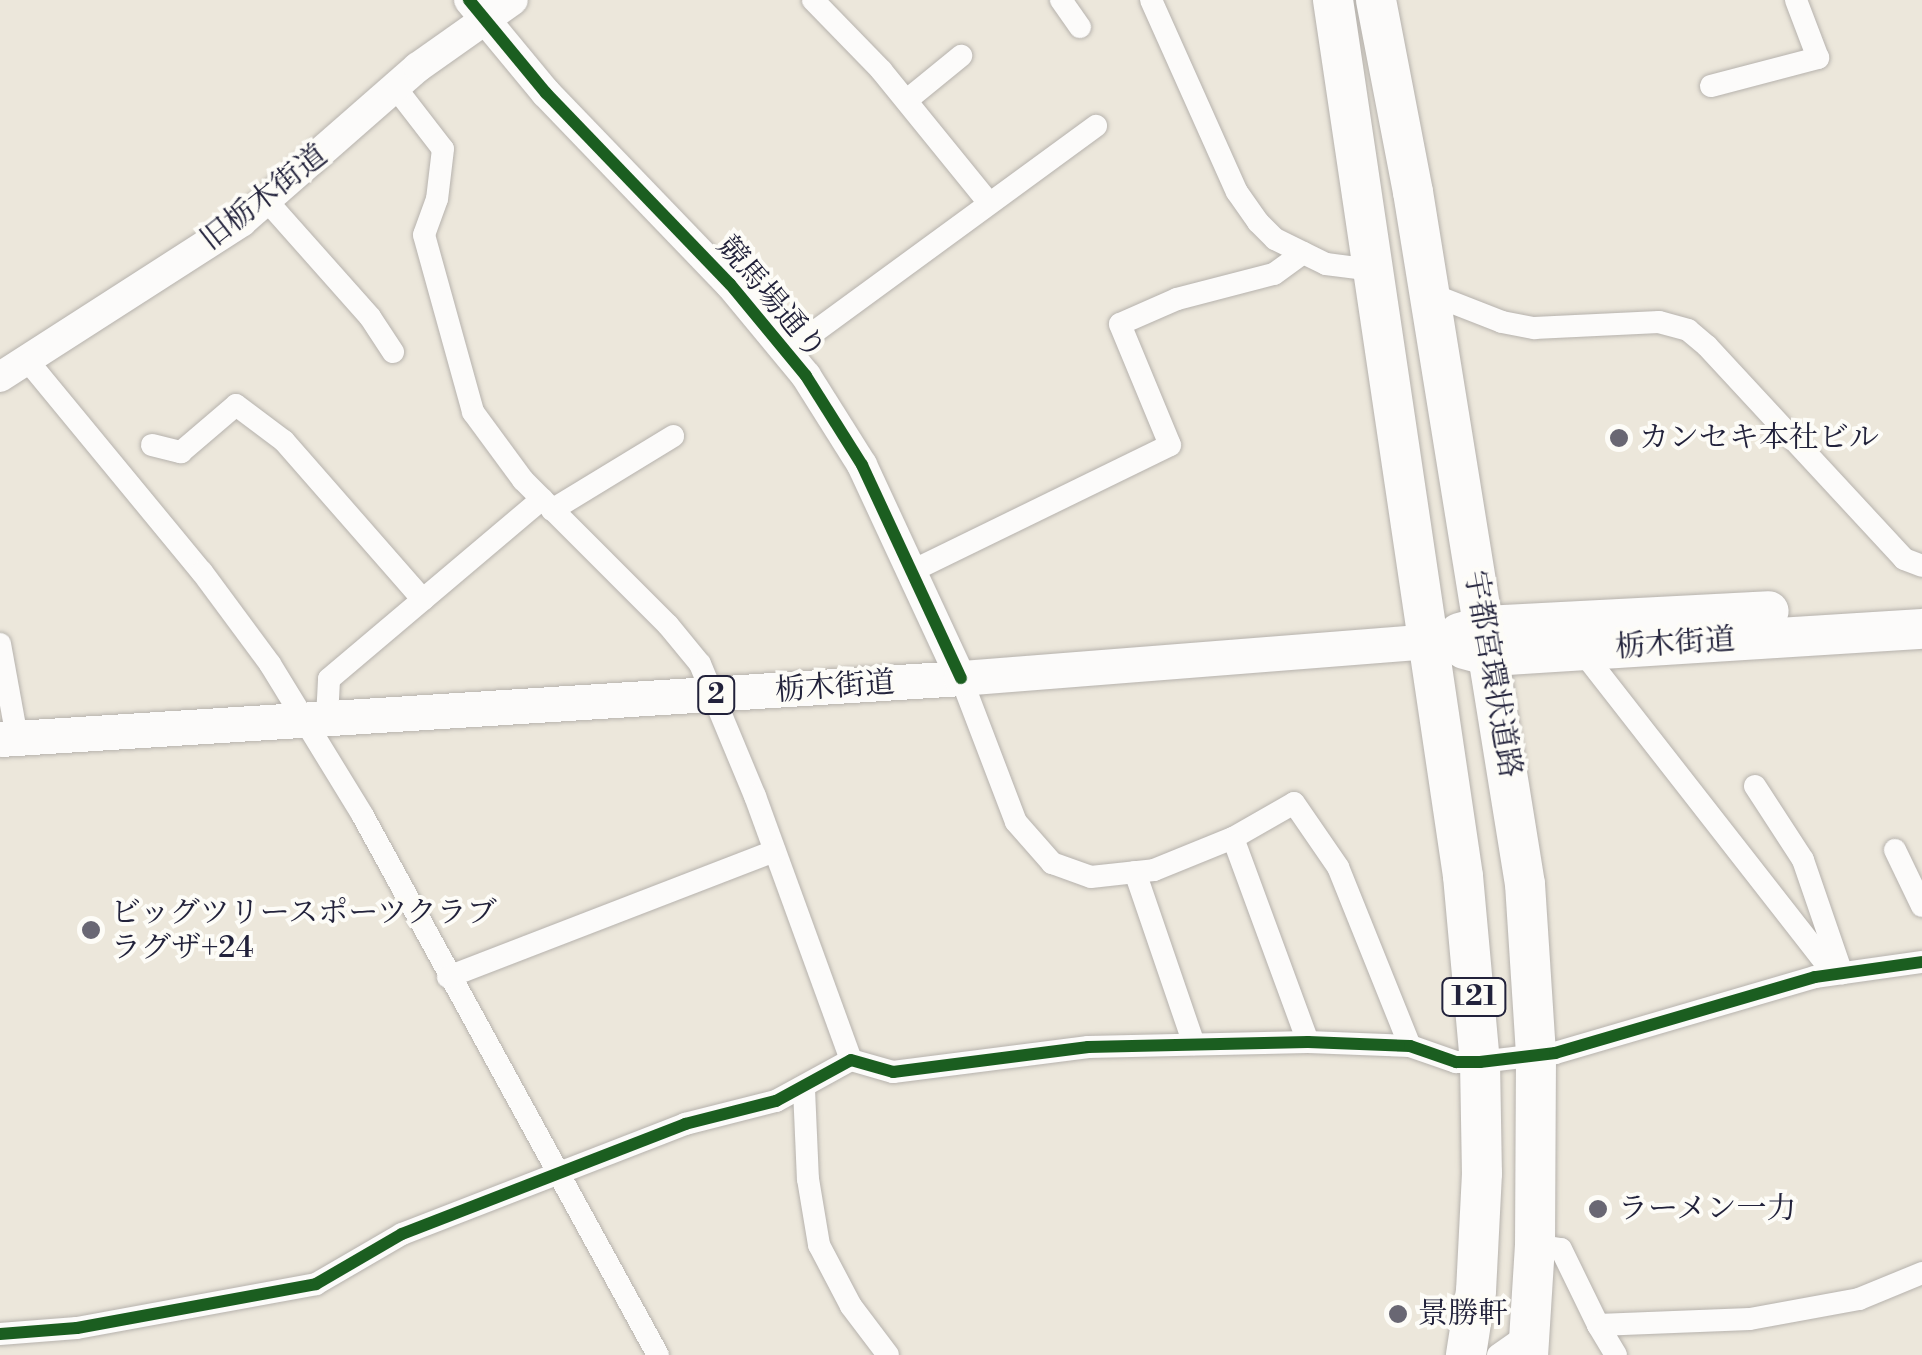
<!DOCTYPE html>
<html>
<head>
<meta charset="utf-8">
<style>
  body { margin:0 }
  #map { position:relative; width:1922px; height:1355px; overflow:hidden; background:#ece7db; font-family:"Libre Bodoni","Noto Serif JP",serif }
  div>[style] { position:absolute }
  .roads { filter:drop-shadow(0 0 2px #b6b2ad) drop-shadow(0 0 2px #b6b2ad) }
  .street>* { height:22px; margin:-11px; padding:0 11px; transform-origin:11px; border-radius:11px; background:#fcfbfa }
  .secondary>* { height:30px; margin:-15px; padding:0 15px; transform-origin:15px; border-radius:15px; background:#fcfbfa }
  .primary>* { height:35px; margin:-17.5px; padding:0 17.5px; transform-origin:17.5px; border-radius:17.5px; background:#fcfbfa }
  .highway>* { height:40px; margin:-20px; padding:0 20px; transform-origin:20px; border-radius:20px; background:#fcfbfa }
  .cycleway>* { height:12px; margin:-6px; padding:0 6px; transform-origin:6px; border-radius:6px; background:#1b5e20 }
  .dots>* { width:28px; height:28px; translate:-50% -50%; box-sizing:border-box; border:5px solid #fdfcf7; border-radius:50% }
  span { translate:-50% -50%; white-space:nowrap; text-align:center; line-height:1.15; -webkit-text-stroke:8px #fdfcf7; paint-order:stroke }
  .shield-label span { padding:2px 8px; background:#fdfcf7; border:2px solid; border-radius:8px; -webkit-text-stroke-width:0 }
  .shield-label { font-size:28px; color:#22223b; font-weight:700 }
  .street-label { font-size:30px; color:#22223b }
  .poi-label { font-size:30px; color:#22223b }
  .left { translate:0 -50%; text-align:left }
</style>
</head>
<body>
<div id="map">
  <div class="roads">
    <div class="street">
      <i style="left:813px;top:0;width:98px;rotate:45.8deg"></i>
      <i style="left:881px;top:70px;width:171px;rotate:50.9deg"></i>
      <i style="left:1061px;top:0;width:33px;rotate:55deg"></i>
      <i style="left:1151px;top:0;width:210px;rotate:65.9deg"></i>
      <i style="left:1237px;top:192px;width:37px;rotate:55deg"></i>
      <i style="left:1258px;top:222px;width:24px;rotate:45deg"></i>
      <i style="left:1275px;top:239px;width:57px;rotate:26.1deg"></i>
      <i style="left:1326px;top:264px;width:46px;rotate:7.4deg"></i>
      <i style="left:1711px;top:86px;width:111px;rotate:-14.7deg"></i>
      <i style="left:1818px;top:58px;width:62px;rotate:-110.8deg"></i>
      <i style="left:395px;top:87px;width:78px;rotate:52.3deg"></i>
      <i style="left:443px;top:149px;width:50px;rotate:96.8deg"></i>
      <i style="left:437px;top:199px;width:38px;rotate:110deg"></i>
      <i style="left:424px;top:235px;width:184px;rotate:74.5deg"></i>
      <i style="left:473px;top:412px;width:84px;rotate:53.7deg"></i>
      <i style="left:523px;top:480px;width:205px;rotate:45deg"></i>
      <i style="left:668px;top:625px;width:50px;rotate:50.6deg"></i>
      <i style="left:700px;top:664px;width:143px;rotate:67.4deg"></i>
      <i style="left:755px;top:796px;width:281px;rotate:70deg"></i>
      <i style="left:907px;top:100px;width:70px;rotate:-39.2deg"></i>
      <i style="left:267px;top:201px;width:155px;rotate:48.4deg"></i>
      <i style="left:370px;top:317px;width:42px;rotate:56.7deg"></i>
      <i style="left:1428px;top:293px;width:79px;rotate:21.4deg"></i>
      <i style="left:1502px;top:322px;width:33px;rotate:11deg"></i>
      <i style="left:1534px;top:328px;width:125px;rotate:-2.7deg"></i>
      <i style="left:1659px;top:322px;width:30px;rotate:15deg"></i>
      <i style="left:1688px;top:330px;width:25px;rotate:40deg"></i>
      <i style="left:1707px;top:346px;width:290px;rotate:47.2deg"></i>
      <i style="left:1904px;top:559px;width:19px;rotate:21deg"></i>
      <i style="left:787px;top:352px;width:383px;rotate:-36.2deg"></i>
      <i style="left:27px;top:360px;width:275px;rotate:50.5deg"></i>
      <i style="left:202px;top:572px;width:114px;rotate:53.5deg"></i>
      <i style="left:270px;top:664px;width:178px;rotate:58.5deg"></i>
      <i style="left:363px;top:816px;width:614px;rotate:61.31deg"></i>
      <i style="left:152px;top:445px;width:30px;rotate:14deg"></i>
      <i style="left:181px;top:452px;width:72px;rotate:-40.5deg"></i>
      <i style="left:236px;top:405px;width:60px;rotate:36.9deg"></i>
      <i style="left:284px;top:441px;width:211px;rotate:48.8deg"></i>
      <i style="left:552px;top:510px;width:142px;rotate:-31.4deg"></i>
      <i style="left:912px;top:571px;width:287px;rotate:-26deg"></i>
      <i style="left:1170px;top:445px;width:131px;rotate:-112.5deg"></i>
      <i style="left:1120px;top:324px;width:62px;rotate:-23.7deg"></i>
      <i style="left:1177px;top:299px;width:100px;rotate:-14.5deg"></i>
      <i style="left:1274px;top:274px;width:36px;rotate:-36deg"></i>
      <i style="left:0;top:644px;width:96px;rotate:79.7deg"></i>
      <i style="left:1581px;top:650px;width:411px;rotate:52deg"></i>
      <i style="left:961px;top:678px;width:154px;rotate:69.1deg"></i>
      <i style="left:1016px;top:822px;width:55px;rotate:48.7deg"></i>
      <i style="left:1052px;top:863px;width:41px;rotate:19.7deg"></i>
      <i style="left:1091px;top:877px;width:63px;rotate:-6.3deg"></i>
      <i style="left:1154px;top:870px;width:85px;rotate:-22.1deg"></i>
      <i style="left:1233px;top:838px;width:70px;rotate:-29.8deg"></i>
      <i style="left:1294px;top:803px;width:78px;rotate:55.5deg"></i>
      <i style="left:1338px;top:867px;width:193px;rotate:68.1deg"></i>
      <i style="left:327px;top:718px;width:39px;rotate:-87deg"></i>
      <i style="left:329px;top:679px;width:279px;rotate:-40.2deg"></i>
      <i style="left:1755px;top:786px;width:88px;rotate:57deg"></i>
      <i style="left:1803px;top:860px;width:120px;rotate:71deg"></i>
      <i style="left:1233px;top:838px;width:217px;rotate:69.8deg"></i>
      <i style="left:1895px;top:850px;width:62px;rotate:64.3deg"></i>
      <i style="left:1135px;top:872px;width:182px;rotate:71.1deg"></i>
      <i style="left:448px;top:977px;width:350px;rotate:-21.1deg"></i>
      <i style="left:804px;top:1089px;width:90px;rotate:87.5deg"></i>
      <i style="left:808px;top:1179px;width:67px;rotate:80.5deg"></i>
      <i style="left:819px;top:1245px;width:69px;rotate:62.3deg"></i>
      <i style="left:851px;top:1306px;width:61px;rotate:52.9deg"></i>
      <i style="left:1535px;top:1245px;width:26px;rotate:9deg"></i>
      <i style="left:1561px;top:1249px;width:85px;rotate:64deg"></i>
      <i style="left:1598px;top:1325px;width:152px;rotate:-2.3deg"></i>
      <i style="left:1750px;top:1319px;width:111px;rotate:-10.4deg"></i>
      <i style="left:1859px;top:1299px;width:68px;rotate:-22.4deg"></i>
      <i style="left:1598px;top:1325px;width:35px;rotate:59deg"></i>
      <i style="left:0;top:1334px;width:77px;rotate:-4.5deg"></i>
      <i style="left:77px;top:1328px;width:243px;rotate:-10.4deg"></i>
      <i style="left:316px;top:1284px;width:99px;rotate:-30.2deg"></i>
      <i style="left:402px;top:1234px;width:304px;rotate:-21.2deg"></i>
      <i style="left:685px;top:1124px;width:94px;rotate:-14.2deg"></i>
      <i style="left:776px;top:1101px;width:85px;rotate:-28.7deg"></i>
      <i style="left:851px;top:1060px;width:44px;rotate:15.9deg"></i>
      <i style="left:893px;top:1072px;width:197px;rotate:-7.3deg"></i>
      <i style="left:1088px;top:1047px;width:220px;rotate:-1.3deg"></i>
      <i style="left:1308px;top:1042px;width:102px;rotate:2.2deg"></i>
      <i style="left:1410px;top:1046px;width:49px;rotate:19.2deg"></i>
      <i style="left:1456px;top:1062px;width:24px"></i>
      <i style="left:1480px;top:1062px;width:76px;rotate:-6.8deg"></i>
      <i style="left:1555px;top:1053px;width:271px;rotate:-16.3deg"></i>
      <i style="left:1815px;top:977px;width:108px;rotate:-8deg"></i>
      <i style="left:1498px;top:1355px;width:40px;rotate:-34.9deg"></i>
    </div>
    <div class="secondary">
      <i style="left:469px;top:0;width:121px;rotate:50.4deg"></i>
      <i style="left:546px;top:93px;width:265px;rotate:46.1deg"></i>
      <i style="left:730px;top:284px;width:119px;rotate:50.4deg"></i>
      <i style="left:806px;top:376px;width:105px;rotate:57.8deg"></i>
      <i style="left:862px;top:465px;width:235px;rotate:65.1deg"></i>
      <i style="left:0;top:377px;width:287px;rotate:-32.7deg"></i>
      <i style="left:241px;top:222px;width:235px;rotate:-41.2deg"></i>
      <i style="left:418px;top:67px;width:116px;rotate:-35.2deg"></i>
    </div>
    <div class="primary">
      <i style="left:0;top:739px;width:963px;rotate:-3.63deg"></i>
      <i style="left:961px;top:678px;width:471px;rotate:-4.5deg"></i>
    </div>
    <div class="highway">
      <i style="left:1333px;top:0;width:886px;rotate:81.56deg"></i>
      <i style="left:1463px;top:876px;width:187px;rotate:84.8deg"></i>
      <i style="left:1480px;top:1062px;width:111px;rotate:89deg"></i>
      <i style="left:1482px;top:1173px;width:118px;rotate:92.9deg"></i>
      <i style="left:1476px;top:1291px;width:65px;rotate:98.9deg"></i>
      <i style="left:1376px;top:0;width:196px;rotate:79.1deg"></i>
      <i style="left:1413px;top:192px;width:701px;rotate:80.81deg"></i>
      <i style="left:1525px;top:884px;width:172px;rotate:86.3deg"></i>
      <i style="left:1536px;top:1056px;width:189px;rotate:90.3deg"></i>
      <i style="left:1535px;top:1245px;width:110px;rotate:93.6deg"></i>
      <i style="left:1459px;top:633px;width:27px;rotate:-15deg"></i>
      <i style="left:1485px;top:626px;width:284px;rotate:-3deg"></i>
      <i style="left:1464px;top:649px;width:28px;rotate:15deg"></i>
      <i style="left:1491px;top:656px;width:432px;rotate:-3.6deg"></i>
    </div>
  </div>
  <div class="cycleway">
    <i style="left:469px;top:0;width:121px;rotate:50.4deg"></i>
    <i style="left:546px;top:93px;width:265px;rotate:46.1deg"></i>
    <i style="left:730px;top:284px;width:119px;rotate:50.4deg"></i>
    <i style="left:806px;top:376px;width:105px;rotate:57.8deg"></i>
    <i style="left:862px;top:465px;width:235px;rotate:65.1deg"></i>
    <i style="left:0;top:1334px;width:77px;rotate:-4.5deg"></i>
    <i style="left:77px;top:1328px;width:243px;rotate:-10.4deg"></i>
    <i style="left:316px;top:1284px;width:99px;rotate:-30.2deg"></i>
    <i style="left:402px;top:1234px;width:304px;rotate:-21.2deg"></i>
    <i style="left:685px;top:1124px;width:94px;rotate:-14.2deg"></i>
    <i style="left:776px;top:1101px;width:85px;rotate:-28.7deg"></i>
    <i style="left:851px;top:1060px;width:44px;rotate:15.9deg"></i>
    <i style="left:893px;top:1072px;width:197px;rotate:-7.3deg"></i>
    <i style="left:1088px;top:1047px;width:220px;rotate:-1.3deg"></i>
    <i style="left:1308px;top:1042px;width:102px;rotate:2.2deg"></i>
    <i style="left:1410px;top:1046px;width:49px;rotate:19.2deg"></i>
    <i style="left:1456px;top:1062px;width:24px"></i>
    <i style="left:1480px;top:1062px;width:76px;rotate:-6.8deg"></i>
    <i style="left:1555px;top:1053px;width:271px;rotate:-16.3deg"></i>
    <i style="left:1815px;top:977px;width:108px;rotate:-8deg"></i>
  </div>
  <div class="dots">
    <i style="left:1619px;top:438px;background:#696773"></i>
    <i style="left:91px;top:930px;background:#696773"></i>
    <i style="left:1598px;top:1209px;background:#696773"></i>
    <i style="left:1398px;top:1314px;background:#696773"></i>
  </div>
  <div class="shield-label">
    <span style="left:716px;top:695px">2</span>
    <span style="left:1474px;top:997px">121</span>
  </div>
  <div class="street-label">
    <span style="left:264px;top:198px;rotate:-38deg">旧栃木街道</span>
    <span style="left:771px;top:298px;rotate:50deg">競馬場通り</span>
    <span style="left:1675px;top:644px;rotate:-4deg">栃木街道</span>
    <span style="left:1492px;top:674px;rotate:80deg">宇都宮環状道路</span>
    <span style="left:835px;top:687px;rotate:-4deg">栃木街道</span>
  </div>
  <div class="poi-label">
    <span class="left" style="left:1639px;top:438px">カンセキ本社ビル</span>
    <span class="left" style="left:111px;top:930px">ビッグツリースポーツクラブ<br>ラグザ+24</span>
    <span class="left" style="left:1618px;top:1209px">ラーメン一力</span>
    <span class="left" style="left:1418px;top:1314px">景勝軒</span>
  </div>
</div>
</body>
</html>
